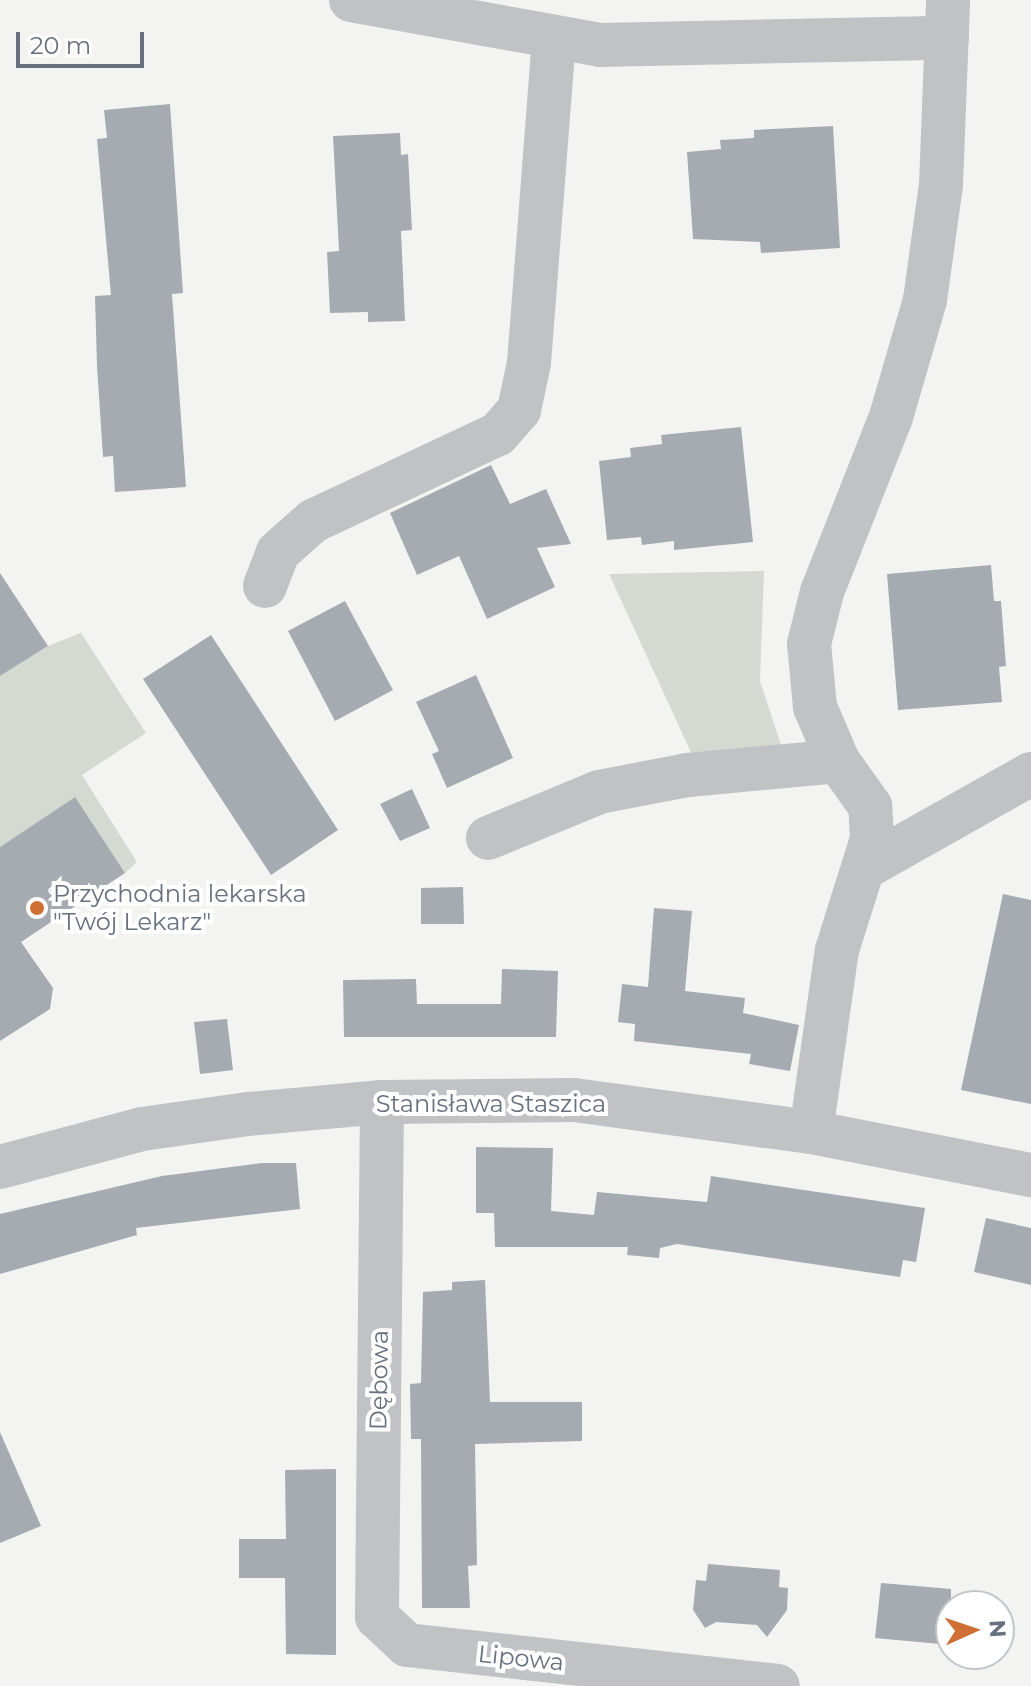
<!DOCTYPE html>
<html>
<head>
<meta charset="utf-8">
<style>
  body { margin:0 }
  #map { position:relative; width:1031px; height:1686px; overflow:hidden; background:#f3f4f1; font-family:Montserrat,sans-serif }
  div>[style] { position:absolute }
  .green>* { inset:0; background:#d4dad2 }
  .building>* { inset:0; background:#a6abb2 }
  .street>* { height:44px; margin:-22px; padding:0 22px; transform-origin:22px; border-radius:22px; background:#c0c2c5 }
  .dots>* { width:22px; height:22px; translate:-50% -50%; box-sizing:border-box; border:4px solid #fff; border-radius:50% }
  span { translate:-50% -50%; white-space:nowrap; text-align:center; line-height:1.15; -webkit-text-stroke:8px #fff; paint-order:stroke }
  .poi-label { font-size:24px; color:#66707e }
  .left { translate:0 -50%; text-align:left }
  .street-label { font-size:24px; color:#66707e }
  .north { position:absolute; left:935px; top:1590px; width:80px; height:80px; box-sizing:border-box; background:#fff; border:2px solid #c2c6cb; border-radius:50%; rotate:87deg; font-size:22px; font-weight:700; line-height:32px; text-align:center; color:#66707e }
  .north::after { content:''; display:block; margin:auto; width:28px; height:36px; background:#d06f35; clip-path:polygon(50% 0,100% 100%,50% 72%,0 100%) }
  .scale { position:absolute; left:16px; top:32px; width:128px; height:36px; box-sizing:border-box; border:4px solid #66707e; border-top:0; padding-left:10px; font-size:24px; line-height:28px; white-space:nowrap; color:#66707e; -webkit-text-stroke:6px #fff; paint-order:stroke }
</style>
</head>
<body>
<div id="map">
  <div class="green">
    <i style="clip-path:polygon(764px 571px,760px 681px,783px 751px,694px 759px,609px 574px)"></i>
    <i style="clip-path:polygon(81px 633px,146px 733px,82px 775px,137px 862px,125px 873px,74px 798px,0 847px,0 676px,48px 646px)"></i>
  </div>
  <div class="building">
    <i style="clip-path:polygon(170px 104px,183px 293px,172px 294px,186px 487px,115px 492px,113px 456px,103px 457px,97px 366px,95px 296px,111px 295px,97px 139px,107px 138px,104px 110px)"></i>
    <i style="clip-path:polygon(833px 126px,840px 248px,761px 253px,760px 242px,693px 239px,687px 152px,721px 149px,720px 140px,754px 138px,754px 130px)"></i>
    <i style="clip-path:polygon(400px 133px,401px 155px,408px 154px,412px 230px,401px 231px,405px 321px,368px 322px,368px 312px,330px 313px,327px 252px,339px 251px,333px 136px)"></i>
    <i style="clip-path:polygon(741px 427px,753px 542px,674px 550px,674px 541px,642px 545px,641px 537px,607px 540px,599px 461px,631px 457px,630px 448px,662px 444px,661px 435px)"></i>
    <i style="clip-path:polygon(491px 465px,510px 504px,546px 489px,571px 544px,537px 548px,555px 587px,487px 619px,459px 556px,417px 575px,390px 513px)"></i>
    <i style="clip-path:polygon(991px 565px,994px 601px,1001px 601px,1006px 666px,999px 667px,1002px 702px,898px 710px,887px 574px)"></i>
    <i style="clip-path:polygon(0 573px,48px 646px,0 676px)"></i>
    <i style="clip-path:polygon(345px 601px,393px 690px,335px 721px,288px 631px)"></i>
    <i style="clip-path:polygon(211px 635px,338px 830px,271px 875px,143px 679px)"></i>
    <i style="clip-path:polygon(476px 675px,513px 758px,447px 788px,432px 754px,439px 751px,416px 702px)"></i>
    <i style="clip-path:polygon(412px 789px,430px 828px,400px 841px,380px 804px)"></i>
    <i style="clip-path:polygon(75px 797px,125px 873px,21px 942px,53px 988px,50px 1009px,0 1041px,0 847px)"></i>
    <i style="clip-path:polygon(463px 887px,464px 924px,421px 924px,421px 888px)"></i>
    <i style="clip-path:polygon(1003px 894px,1031px 900px,1031px 1104px,961px 1090px)"></i>
    <i style="clip-path:polygon(654px 908px,692px 911px,685px 991px,745px 998px,743px 1013px,799px 1025px,790px 1071px,749px 1064px,751px 1054px,634px 1041px,635px 1024px,618px 1022px,622px 984px,648px 987px)"></i>
    <i style="clip-path:polygon(502px 969px,558px 971px,556px 1037px,344px 1037px,343px 980px,416px 979px,417px 1004px,501px 1004px)"></i>
    <i style="clip-path:polygon(227px 1019px,233px 1070px,200px 1074px,194px 1022px)"></i>
    <i style="clip-path:polygon(476px 1147px,553px 1148px,551px 1211px,594px 1215px,597px 1192px,707px 1202px,711px 1176px,925px 1208px,916px 1262px,903px 1260px,900px 1277px,677px 1244px,660px 1248px,659px 1258px,627px 1255px,628px 1247px,495px 1247px,494px 1213px,476px 1213px)"></i>
    <i style="clip-path:polygon(262px 1163px,296px 1163px,300px 1209px,136px 1228px,137px 1235px,0 1274px,0 1214px,162px 1176px)"></i>
    <i style="clip-path:polygon(986px 1218px,1031px 1228px,1031px 1285px,974px 1272px)"></i>
    <i style="clip-path:polygon(485px 1280px,490px 1402px,582px 1402px,582px 1441px,475px 1444px,477px 1565px,468px 1566px,470px 1608px,422px 1608px,421px 1439px,411px 1439px,410px 1384px,421px 1383px,423px 1292px,452px 1290px,452px 1282px)"></i>
    <i style="clip-path:polygon(0 1432px,41px 1526px,0 1543px)"></i>
    <i style="clip-path:polygon(336px 1469px,336px 1655px,286px 1654px,285px 1578px,239px 1578px,239px 1539px,286px 1539px,285px 1470px)"></i>
    <i style="clip-path:polygon(708px 1564px,780px 1570px,779px 1587px,788px 1588px,787px 1610px,767px 1637px,757px 1625px,716px 1622px,705px 1628px,693px 1610px,696px 1580px,706px 1581px)"></i>
    <i style="clip-path:polygon(881px 1583px,951px 1589px,951px 1645px,875px 1638px)"></i>
  </div>
  <div class="street">
    <i style="left:351px;top:0;width:253px;rotate:10.2deg"></i>
    <i style="left:600px;top:45px;width:347px;rotate:-1.2deg"></i>
    <i style="left:265px;top:586px;width:36px;rotate:-69deg"></i>
    <i style="left:278px;top:552px;width:47px;rotate:-41.5deg"></i>
    <i style="left:313px;top:521px;width:204px;rotate:-25.2deg"></i>
    <i style="left:498px;top:434px;width:32px;rotate:-49deg"></i>
    <i style="left:519px;top:410px;width:48px;rotate:-78deg"></i>
    <i style="left:529px;top:363px;width:325px;rotate:-85.6deg"></i>
    <i style="left:488px;top:838px;width:120px;rotate:-22.5deg"></i>
    <i style="left:599px;top:792px;width:91px;rotate:-10.8deg"></i>
    <i style="left:688px;top:775px;width:151px;rotate:-5.3deg"></i>
    <i style="left:864px;top:868px;width:192px;rotate:-29.4deg"></i>
    <i style="left:382px;top:1102px;width:515px;rotate:90.56deg"></i>
    <i style="left:377px;top:1617px;width:41px;rotate:43deg"></i>
    <i style="left:407px;top:1645px;width:373px;rotate:6.3deg"></i>
    <i style="left:811px;top:1132px;width:184px;rotate:-81.9deg"></i>
    <i style="left:837px;top:950px;width:116px;rotate:-72.5deg"></i>
    <i style="left:872px;top:839px;width:33px;rotate:-93deg"></i>
    <i style="left:870px;top:806px;width:55px;rotate:-125.4deg"></i>
    <i style="left:838px;top:761px;width:59px;rotate:-113.1deg"></i>
    <i style="left:815px;top:707px;width:63px;rotate:-95.4deg"></i>
    <i style="left:809px;top:644px;width:54px;rotate:-76deg"></i>
    <i style="left:822px;top:592px;width:188px;rotate:-68.5deg"></i>
    <i style="left:891px;top:417px;width:122px;rotate:-73.8deg"></i>
    <i style="left:925px;top:300px;width:116px;rotate:-82.1deg"></i>
    <i style="left:941px;top:185px;width:185px;rotate:-87.8deg"></i>
    <i style="left:0;top:1167px;width:147px;rotate:-15deg"></i>
    <i style="left:142px;top:1129px;width:107px;rotate:-8.1deg"></i>
    <i style="left:248px;top:1114px;width:135px;rotate:-5.1deg"></i>
    <i style="left:382px;top:1102px;width:192px;rotate:-0.6deg"></i>
    <i style="left:574px;top:1100px;width:239px;rotate:7.7deg"></i>
    <i style="left:811px;top:1132px;width:224px;rotate:11.1deg"></i>
  </div>
  <div class="dots">
    <i style="left:37px;top:908px;background:#d06f35"></i>
  </div>
  <div class="poi-label">
    <span class="left" style="left:53px;top:908px">Przychodnia lekarska<br>"Twój Lekarz"</span>
  </div>
  <div class="street-label">
    <span style="left:491px;top:1104px">Stanisława Staszica</span>
    <span style="left:379px;top:1380px;rotate:-89deg">Dębowa</span>
    <span style="left:521px;top:1658px;rotate:6deg">Lipowa</span>
  </div>
  <div class="north">N</div>
  <div class="scale">20 m</div>
</div>
</body>
</html>
